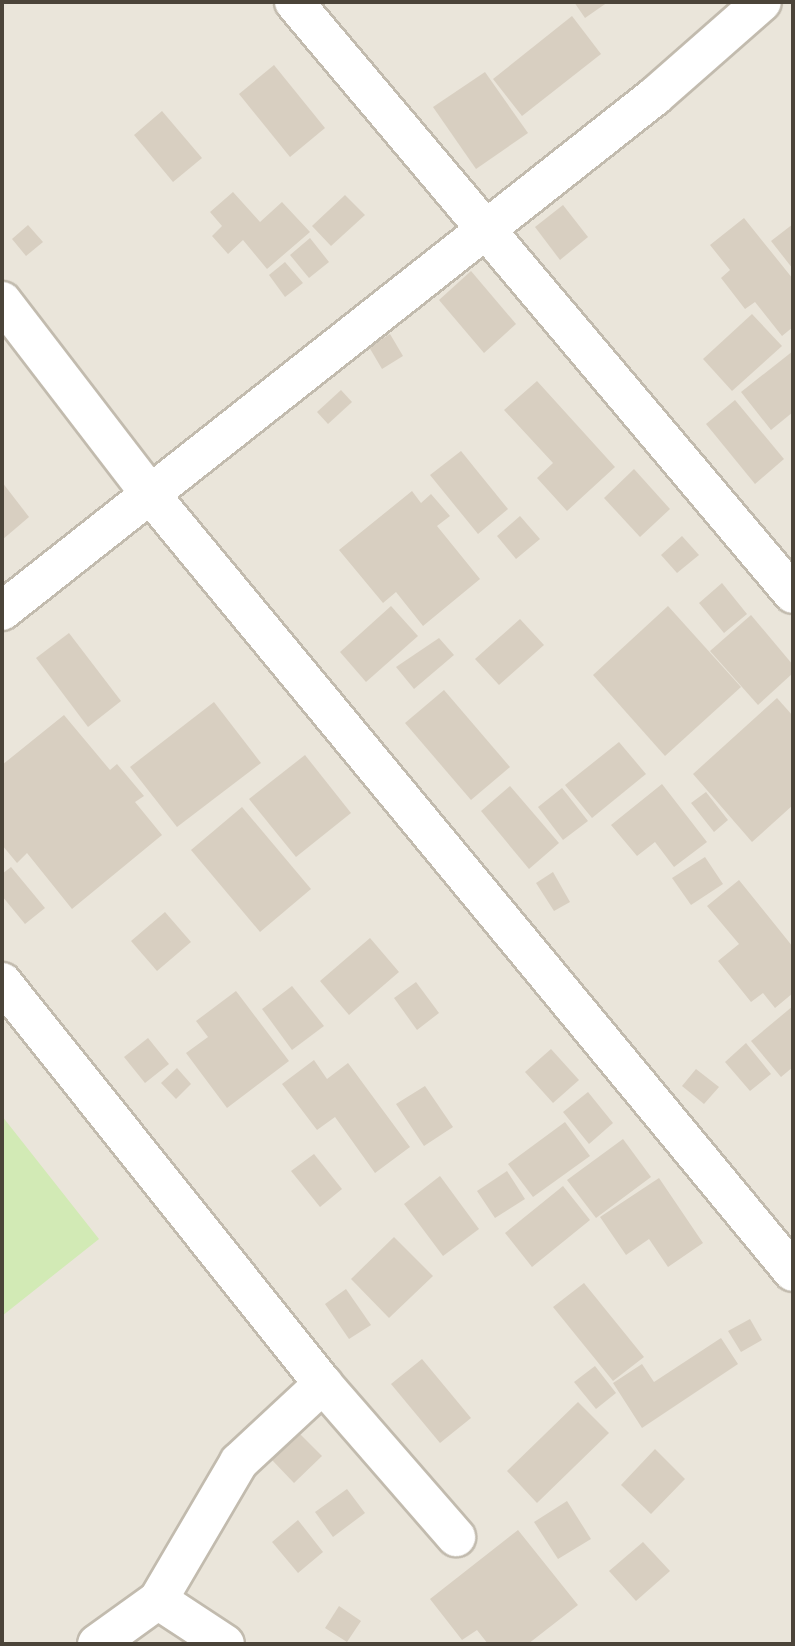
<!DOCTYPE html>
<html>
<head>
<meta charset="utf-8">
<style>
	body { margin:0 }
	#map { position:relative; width:795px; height:1646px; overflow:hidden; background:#f6f3ec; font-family:"DejaVu Sans",sans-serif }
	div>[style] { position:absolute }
	.residential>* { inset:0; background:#eae5da }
	.green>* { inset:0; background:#d2eab5 }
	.building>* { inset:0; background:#d8cfc1 }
	.roads { filter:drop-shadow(2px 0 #c2bbae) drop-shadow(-2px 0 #c2bbae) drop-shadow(0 2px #c2bbae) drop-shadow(0 -2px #c2bbae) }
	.minor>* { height:38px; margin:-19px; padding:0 19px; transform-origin:19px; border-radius:19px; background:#fff }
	span { translate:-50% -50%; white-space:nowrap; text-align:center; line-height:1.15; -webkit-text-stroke:5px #fff; paint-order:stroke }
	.frame { position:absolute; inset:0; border:4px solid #4b4439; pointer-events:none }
</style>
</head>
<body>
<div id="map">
	<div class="residential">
		<i style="clip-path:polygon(2px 2px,793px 2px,793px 1644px,2px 1644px)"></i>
	</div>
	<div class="green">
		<i style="clip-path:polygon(2px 1116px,99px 1239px,2px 1316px,2px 1115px)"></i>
	</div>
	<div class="building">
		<i style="clip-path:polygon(574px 2px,608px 2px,585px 18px)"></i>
		<i style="clip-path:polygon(572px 16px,601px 54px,522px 116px,493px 79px)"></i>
		<i style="clip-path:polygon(274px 65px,325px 128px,290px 157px,239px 94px)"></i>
		<i style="clip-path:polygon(485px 72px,528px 133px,476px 169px,433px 107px)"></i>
		<i style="clip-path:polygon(162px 111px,202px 158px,173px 182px,134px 135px)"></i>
		<i style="clip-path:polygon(233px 192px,260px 222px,282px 202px,310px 232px,267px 269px,243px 240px,228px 254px,212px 236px,222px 226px,210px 212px)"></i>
		<i style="clip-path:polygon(345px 195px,365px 215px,331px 246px,312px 226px)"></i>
		<i style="clip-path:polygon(563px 205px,588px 237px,560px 260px,535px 227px)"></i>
		<i style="clip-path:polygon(744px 218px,793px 279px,793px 327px,782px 336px,755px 302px,745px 309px,721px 278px,730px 270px,710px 245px)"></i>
		<i style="clip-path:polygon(793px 224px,793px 269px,771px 241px)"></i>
		<i style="clip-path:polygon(28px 225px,43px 242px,26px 256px,12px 239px)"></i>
		<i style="clip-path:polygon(310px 238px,329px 262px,309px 278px,290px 255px)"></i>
		<i style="clip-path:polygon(285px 262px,303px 283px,285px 297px,269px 275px)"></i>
		<i style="clip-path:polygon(471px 271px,516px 324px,484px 353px,439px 300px)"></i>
		<i style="clip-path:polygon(752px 314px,782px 346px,732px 391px,703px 359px)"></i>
		<i style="clip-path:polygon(390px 334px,403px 356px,382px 369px,369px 347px)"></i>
		<i style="clip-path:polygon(793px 351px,793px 412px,771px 430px,741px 392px)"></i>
		<i style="clip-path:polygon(537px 381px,615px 467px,567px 511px,537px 478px,553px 463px,504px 410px)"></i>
		<i style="clip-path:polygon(341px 390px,352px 402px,328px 424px,317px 412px)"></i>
		<i style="clip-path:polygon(735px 400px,784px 459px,755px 484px,706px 424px)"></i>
		<i style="clip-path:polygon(461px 451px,508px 509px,478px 534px,430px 475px)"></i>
		<i style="clip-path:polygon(634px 469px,670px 509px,640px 537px,604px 498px)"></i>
		<i style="clip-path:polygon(2px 482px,29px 517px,2px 540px)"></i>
		<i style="clip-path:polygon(412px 491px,421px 503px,431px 494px,450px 516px,437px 526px,480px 579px,423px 626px,396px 592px,383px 603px,339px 550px)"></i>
		<i style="clip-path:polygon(520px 516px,540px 539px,516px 559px,497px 536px)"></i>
		<i style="clip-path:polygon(682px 536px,699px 555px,677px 573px,661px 555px)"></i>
		<i style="clip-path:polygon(722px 583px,747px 614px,724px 633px,699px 603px)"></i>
		<i style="clip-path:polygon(391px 606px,418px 636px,366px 682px,340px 652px)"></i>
		<i style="clip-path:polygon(668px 606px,741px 687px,665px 756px,593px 675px)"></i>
		<i style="clip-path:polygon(751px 615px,793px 665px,793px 673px,758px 705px,710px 651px)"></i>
		<i style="clip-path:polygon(520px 619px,544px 645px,499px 685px,475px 659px)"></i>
		<i style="clip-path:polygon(69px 633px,121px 701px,88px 727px,36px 658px)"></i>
		<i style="clip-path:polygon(439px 638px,454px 655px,414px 689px,396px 667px)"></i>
		<i style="clip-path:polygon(444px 690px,510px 767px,471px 800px,405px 723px)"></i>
		<i style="clip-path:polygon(777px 698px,793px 716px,793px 805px,752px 842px,693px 774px)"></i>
		<i style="clip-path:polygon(214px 702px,261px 763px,177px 827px,130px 767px)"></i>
		<i style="clip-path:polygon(64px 715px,110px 770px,117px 764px,144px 796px,135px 802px,162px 835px,72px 909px,27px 853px,17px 863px,2px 845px,2px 765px)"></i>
		<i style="clip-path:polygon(619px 742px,646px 774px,592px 818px,565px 785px)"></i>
		<i style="clip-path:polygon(305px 755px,351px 813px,296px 857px,249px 799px)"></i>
		<i style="clip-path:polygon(662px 784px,707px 842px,674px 867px,655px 842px,637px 856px,611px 825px)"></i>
		<i style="clip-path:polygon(510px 786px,559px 843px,529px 869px,481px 811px)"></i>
		<i style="clip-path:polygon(562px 788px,588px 821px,563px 840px,538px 807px)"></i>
		<i style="clip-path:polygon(706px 792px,728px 820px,714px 832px,691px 803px)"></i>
		<i style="clip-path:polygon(242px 807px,311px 889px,260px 932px,191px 850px)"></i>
		<i style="clip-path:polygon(705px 857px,723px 884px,691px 905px,672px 878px)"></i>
		<i style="clip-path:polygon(11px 867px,45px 908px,25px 924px,2px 896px,2px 874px)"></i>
		<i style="clip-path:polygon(553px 872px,570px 902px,554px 911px,536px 883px)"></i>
		<i style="clip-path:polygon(739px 880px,793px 947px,793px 993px,775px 1008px,763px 993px,751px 1002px,718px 961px,739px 944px,707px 906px)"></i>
		<i style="clip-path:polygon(165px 912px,191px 942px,157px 971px,131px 941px)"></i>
		<i style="clip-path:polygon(370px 938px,399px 972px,349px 1015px,320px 981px)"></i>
		<i style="clip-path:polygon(416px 982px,439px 1013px,417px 1030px,394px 998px)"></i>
		<i style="clip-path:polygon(292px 986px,324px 1026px,292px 1050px,262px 1009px)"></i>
		<i style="clip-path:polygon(236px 991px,289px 1061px,227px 1108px,186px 1053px,208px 1037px,196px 1021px)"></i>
		<i style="clip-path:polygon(793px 1006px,793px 1067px,781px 1077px,751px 1041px)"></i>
		<i style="clip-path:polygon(148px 1038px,169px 1064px,145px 1083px,124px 1057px)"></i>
		<i style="clip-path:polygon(746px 1043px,771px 1074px,750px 1091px,725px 1062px)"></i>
		<i style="clip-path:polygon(551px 1049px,579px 1080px,553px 1103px,525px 1072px)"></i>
		<i style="clip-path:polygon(314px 1060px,327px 1079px,348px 1063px,410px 1147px,375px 1173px,335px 1117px,317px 1130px,282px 1084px)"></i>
		<i style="clip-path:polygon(177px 1068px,191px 1084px,176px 1099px,161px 1083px)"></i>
		<i style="clip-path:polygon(696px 1069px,719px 1087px,704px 1104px,682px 1086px)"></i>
		<i style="clip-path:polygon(425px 1086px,453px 1127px,424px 1146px,396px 1104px)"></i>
		<i style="clip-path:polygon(588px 1092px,613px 1123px,589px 1144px,563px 1112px)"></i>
		<i style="clip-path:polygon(565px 1122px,590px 1156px,533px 1197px,508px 1164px)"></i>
		<i style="clip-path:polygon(623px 1139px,651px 1177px,596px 1218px,567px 1180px)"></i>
		<i style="clip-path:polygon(314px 1154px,342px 1189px,320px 1207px,291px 1171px)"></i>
		<i style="clip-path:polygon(507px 1171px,525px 1199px,495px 1218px,477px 1191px)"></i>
		<i style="clip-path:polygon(440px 1176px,479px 1229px,443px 1256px,404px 1204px)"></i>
		<i style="clip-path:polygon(659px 1178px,703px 1243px,668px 1267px,649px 1239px,626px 1255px,600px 1217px)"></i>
		<i style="clip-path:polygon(563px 1186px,590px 1220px,532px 1267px,505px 1233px)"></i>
		<i style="clip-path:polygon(394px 1237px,433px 1276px,389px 1318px,351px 1279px)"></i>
		<i style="clip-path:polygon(584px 1283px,644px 1357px,613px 1381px,553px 1307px)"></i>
		<i style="clip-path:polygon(346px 1289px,371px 1325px,349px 1339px,325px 1304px)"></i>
		<i style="clip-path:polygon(750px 1319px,762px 1340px,741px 1352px,728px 1331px)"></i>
		<i style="clip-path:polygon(721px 1338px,738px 1364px,642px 1428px,613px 1383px,642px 1364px,654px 1382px)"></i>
		<i style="clip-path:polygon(422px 1359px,471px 1418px,440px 1443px,391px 1384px)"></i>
		<i style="clip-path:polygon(595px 1366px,616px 1393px,596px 1409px,574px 1382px)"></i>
		<i style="clip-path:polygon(578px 1402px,609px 1433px,537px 1503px,507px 1471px)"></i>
		<i style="clip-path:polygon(299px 1433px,322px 1456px,294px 1483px,272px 1460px)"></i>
		<i style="clip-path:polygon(655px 1449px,685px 1479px,651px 1514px,621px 1485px)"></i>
		<i style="clip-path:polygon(347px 1489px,365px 1513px,333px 1537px,315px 1512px)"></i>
		<i style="clip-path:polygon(567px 1501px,591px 1539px,558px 1559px,534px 1522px)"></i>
		<i style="clip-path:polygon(298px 1520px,323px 1552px,298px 1573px,272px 1542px)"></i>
		<i style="clip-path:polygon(518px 1530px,578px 1605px,528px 1644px,488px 1644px,477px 1630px,462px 1640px,430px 1599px)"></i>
		<i style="clip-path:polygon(643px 1542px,670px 1571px,636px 1601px,609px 1571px)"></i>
		<i style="clip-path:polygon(339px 1606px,361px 1621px,347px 1642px,325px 1628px)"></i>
	</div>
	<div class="roads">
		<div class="minor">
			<i style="left:294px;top:2px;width:774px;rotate:49.87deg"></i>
			<i style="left:2px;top:301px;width:243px;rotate:52.5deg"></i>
			<i style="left:150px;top:494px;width:1009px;rotate:50.43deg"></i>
			<i style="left:2px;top:611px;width:832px;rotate:-38.26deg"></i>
			<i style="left:655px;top:96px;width:142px;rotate:-41.3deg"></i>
			<i style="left:2px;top:982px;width:514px;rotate:51.39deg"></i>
			<i style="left:323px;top:1384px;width:203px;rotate:49deg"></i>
			<i style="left:158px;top:1600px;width:80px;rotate:33.3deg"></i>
			<i style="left:97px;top:1644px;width:75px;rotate:-35.8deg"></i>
			<i style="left:158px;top:1600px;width:160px;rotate:-59.6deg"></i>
			<i style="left:239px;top:1462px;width:115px;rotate:-42.9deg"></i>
		</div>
	</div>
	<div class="frame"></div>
</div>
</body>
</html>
